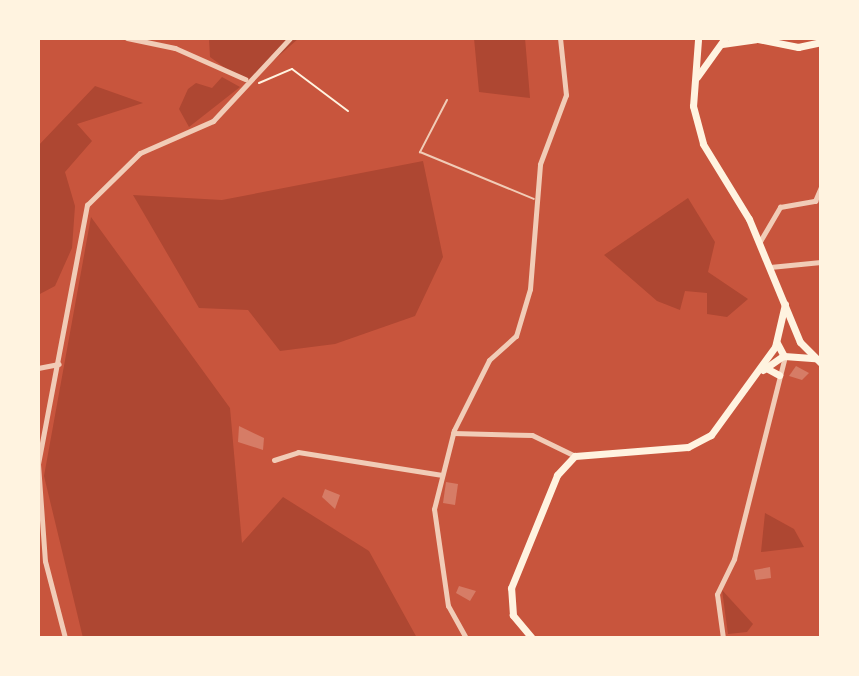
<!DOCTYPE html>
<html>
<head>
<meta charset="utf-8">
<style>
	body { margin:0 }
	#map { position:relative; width:859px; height:676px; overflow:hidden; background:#c8553d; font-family:"Playfair Display",serif }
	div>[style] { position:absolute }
	.green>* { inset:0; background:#ae4732 }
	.building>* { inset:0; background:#d67c66 }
	.path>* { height:2px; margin:-1px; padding:0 1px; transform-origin:1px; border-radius:1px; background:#fff3e0 }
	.service>* { height:2px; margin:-1px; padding:0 1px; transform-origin:1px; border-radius:1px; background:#f1ccb7 }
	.minor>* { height:5px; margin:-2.5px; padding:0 2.5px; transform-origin:2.5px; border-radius:2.5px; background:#f1ccb7 }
	.secondary>* { height:7px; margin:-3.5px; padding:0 3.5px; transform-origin:3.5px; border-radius:3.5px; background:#fff3e0 }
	span { translate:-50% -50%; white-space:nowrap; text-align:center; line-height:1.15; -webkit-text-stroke:7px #fff3e0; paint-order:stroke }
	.frame { position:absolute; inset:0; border:40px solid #fff3e0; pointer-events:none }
</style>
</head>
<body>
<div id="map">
	<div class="green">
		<i style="clip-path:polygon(209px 38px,299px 38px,247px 84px,210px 57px)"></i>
		<i style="clip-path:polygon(474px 38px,525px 38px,530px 98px,479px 92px)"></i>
		<i style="clip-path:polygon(222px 77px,240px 87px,189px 127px,179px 109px,188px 89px,196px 83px,212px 88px)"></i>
		<i style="clip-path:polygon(95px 86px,143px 103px,77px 124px,92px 141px,65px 172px,75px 206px,72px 248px,55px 286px,38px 295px,38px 146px)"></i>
		<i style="clip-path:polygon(423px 161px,443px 257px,415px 316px,335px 344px,280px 351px,248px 310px,199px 308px,133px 195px,222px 200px)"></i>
		<i style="clip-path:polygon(688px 198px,715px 242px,708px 272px,748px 299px,727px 317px,707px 314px,707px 293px,685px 291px,680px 310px,657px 301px,604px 255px)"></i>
		<i style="clip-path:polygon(91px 217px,230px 408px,242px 543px,283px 497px,369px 551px,417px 638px,83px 638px,44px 476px)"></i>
		<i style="clip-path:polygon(765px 513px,794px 529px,804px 547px,761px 552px)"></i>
		<i style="clip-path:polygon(722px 590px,753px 624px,747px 632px,728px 634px)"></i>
	</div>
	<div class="building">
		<i style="clip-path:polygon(796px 366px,809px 373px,802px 380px,789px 376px)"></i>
		<i style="clip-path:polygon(239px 426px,264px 438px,263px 450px,238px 442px)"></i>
		<i style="clip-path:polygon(446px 482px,458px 484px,455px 505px,443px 503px)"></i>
		<i style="clip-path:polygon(325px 489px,340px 495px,335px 509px,322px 497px)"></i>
		<i style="clip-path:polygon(770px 567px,771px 578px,756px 580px,754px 570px)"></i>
		<i style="clip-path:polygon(459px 586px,476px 591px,470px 601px,456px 593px)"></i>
	</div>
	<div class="path">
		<i style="left:259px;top:83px;width:36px;rotate:-23deg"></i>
		<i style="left:292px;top:69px;width:70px;rotate:36.9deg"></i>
	</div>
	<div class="service">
		<i style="left:447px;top:100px;width:59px;rotate:117.4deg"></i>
		<i style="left:420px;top:152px;width:123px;rotate:22.4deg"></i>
	</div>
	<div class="minor">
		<i style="left:127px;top:38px;width:49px;rotate:11.8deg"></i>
		<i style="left:175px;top:48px;width:77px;rotate:23.9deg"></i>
		<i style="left:759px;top:243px;width:42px;rotate:-59.7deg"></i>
		<i style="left:780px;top:207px;width:36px;rotate:-10deg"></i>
		<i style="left:815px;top:201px;width:15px;rotate:-67deg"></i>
		<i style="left:770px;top:267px;width:51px;rotate:-5.6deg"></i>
		<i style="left:38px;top:368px;width:21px;rotate:-11deg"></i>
		<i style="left:453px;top:433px;width:79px;rotate:1.5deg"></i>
		<i style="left:532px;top:435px;width:48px;rotate:26deg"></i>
		<i style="left:274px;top:460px;width:25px;rotate:-18deg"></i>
		<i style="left:298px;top:452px;width:146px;rotate:9.1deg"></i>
		<i style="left:38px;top:464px;width:264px;rotate:-79.3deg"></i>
		<i style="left:87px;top:205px;width:74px;rotate:-44.5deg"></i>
		<i style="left:140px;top:153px;width:80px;rotate:-23.7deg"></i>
		<i style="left:213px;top:121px;width:113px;rotate:-47.1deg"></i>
		<i style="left:38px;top:464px;width:97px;rotate:85.9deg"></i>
		<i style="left:45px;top:561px;width:80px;rotate:75.4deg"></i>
		<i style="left:466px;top:638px;width:37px;rotate:-119deg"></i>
		<i style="left:448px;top:606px;width:98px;rotate:-98.2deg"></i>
		<i style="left:434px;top:509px;width:81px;rotate:-75.8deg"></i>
		<i style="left:454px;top:430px;width:78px;rotate:-63.4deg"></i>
		<i style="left:489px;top:360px;width:36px;rotate:-42deg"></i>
		<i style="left:516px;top:336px;width:49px;rotate:-73.4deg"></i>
		<i style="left:530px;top:289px;width:125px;rotate:-85.4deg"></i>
		<i style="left:540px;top:164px;width:74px;rotate:-69.4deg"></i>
		<i style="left:566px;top:95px;width:57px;rotate:-96deg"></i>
		<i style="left:723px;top:638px;width:44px;rotate:-97.8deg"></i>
		<i style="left:717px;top:594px;width:39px;rotate:-64deg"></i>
		<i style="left:734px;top:559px;width:209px;rotate:-75.9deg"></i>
	</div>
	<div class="secondary">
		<i style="left:753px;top:38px;width:46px;rotate:11.3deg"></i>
		<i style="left:798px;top:47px;width:24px;rotate:-12deg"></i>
		<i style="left:698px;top:40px;width:66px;rotate:94.3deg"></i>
		<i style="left:693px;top:106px;width:39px;rotate:75deg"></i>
		<i style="left:703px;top:144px;width:88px;rotate:58.5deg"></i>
		<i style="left:749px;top:219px;width:133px;rotate:67.5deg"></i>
		<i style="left:800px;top:342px;width:30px;rotate:45deg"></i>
		<i style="left:722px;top:44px;width:34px;rotate:-8deg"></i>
		<i style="left:697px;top:77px;width:48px;rotate:-54.3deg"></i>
		<i style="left:777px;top:343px;width:15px;rotate:62deg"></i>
		<i style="left:784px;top:356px;width:31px;rotate:4deg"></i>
		<i style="left:766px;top:368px;width:15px;rotate:28deg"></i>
		<i style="left:763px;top:370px;width:24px;rotate:-35deg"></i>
		<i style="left:532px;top:638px;width:30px;rotate:-130deg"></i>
		<i style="left:513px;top:615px;width:27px;rotate:-94deg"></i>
		<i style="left:511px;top:588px;width:122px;rotate:-67.8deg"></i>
		<i style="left:557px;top:475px;width:26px;rotate:-47deg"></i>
		<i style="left:575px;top:456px;width:113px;rotate:-4.6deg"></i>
		<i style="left:688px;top:447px;width:26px;rotate:-28deg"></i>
		<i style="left:711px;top:435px;width:109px;rotate:-54deg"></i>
		<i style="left:775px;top:347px;width:44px;rotate:-76.9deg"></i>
	</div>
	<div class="frame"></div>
</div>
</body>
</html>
